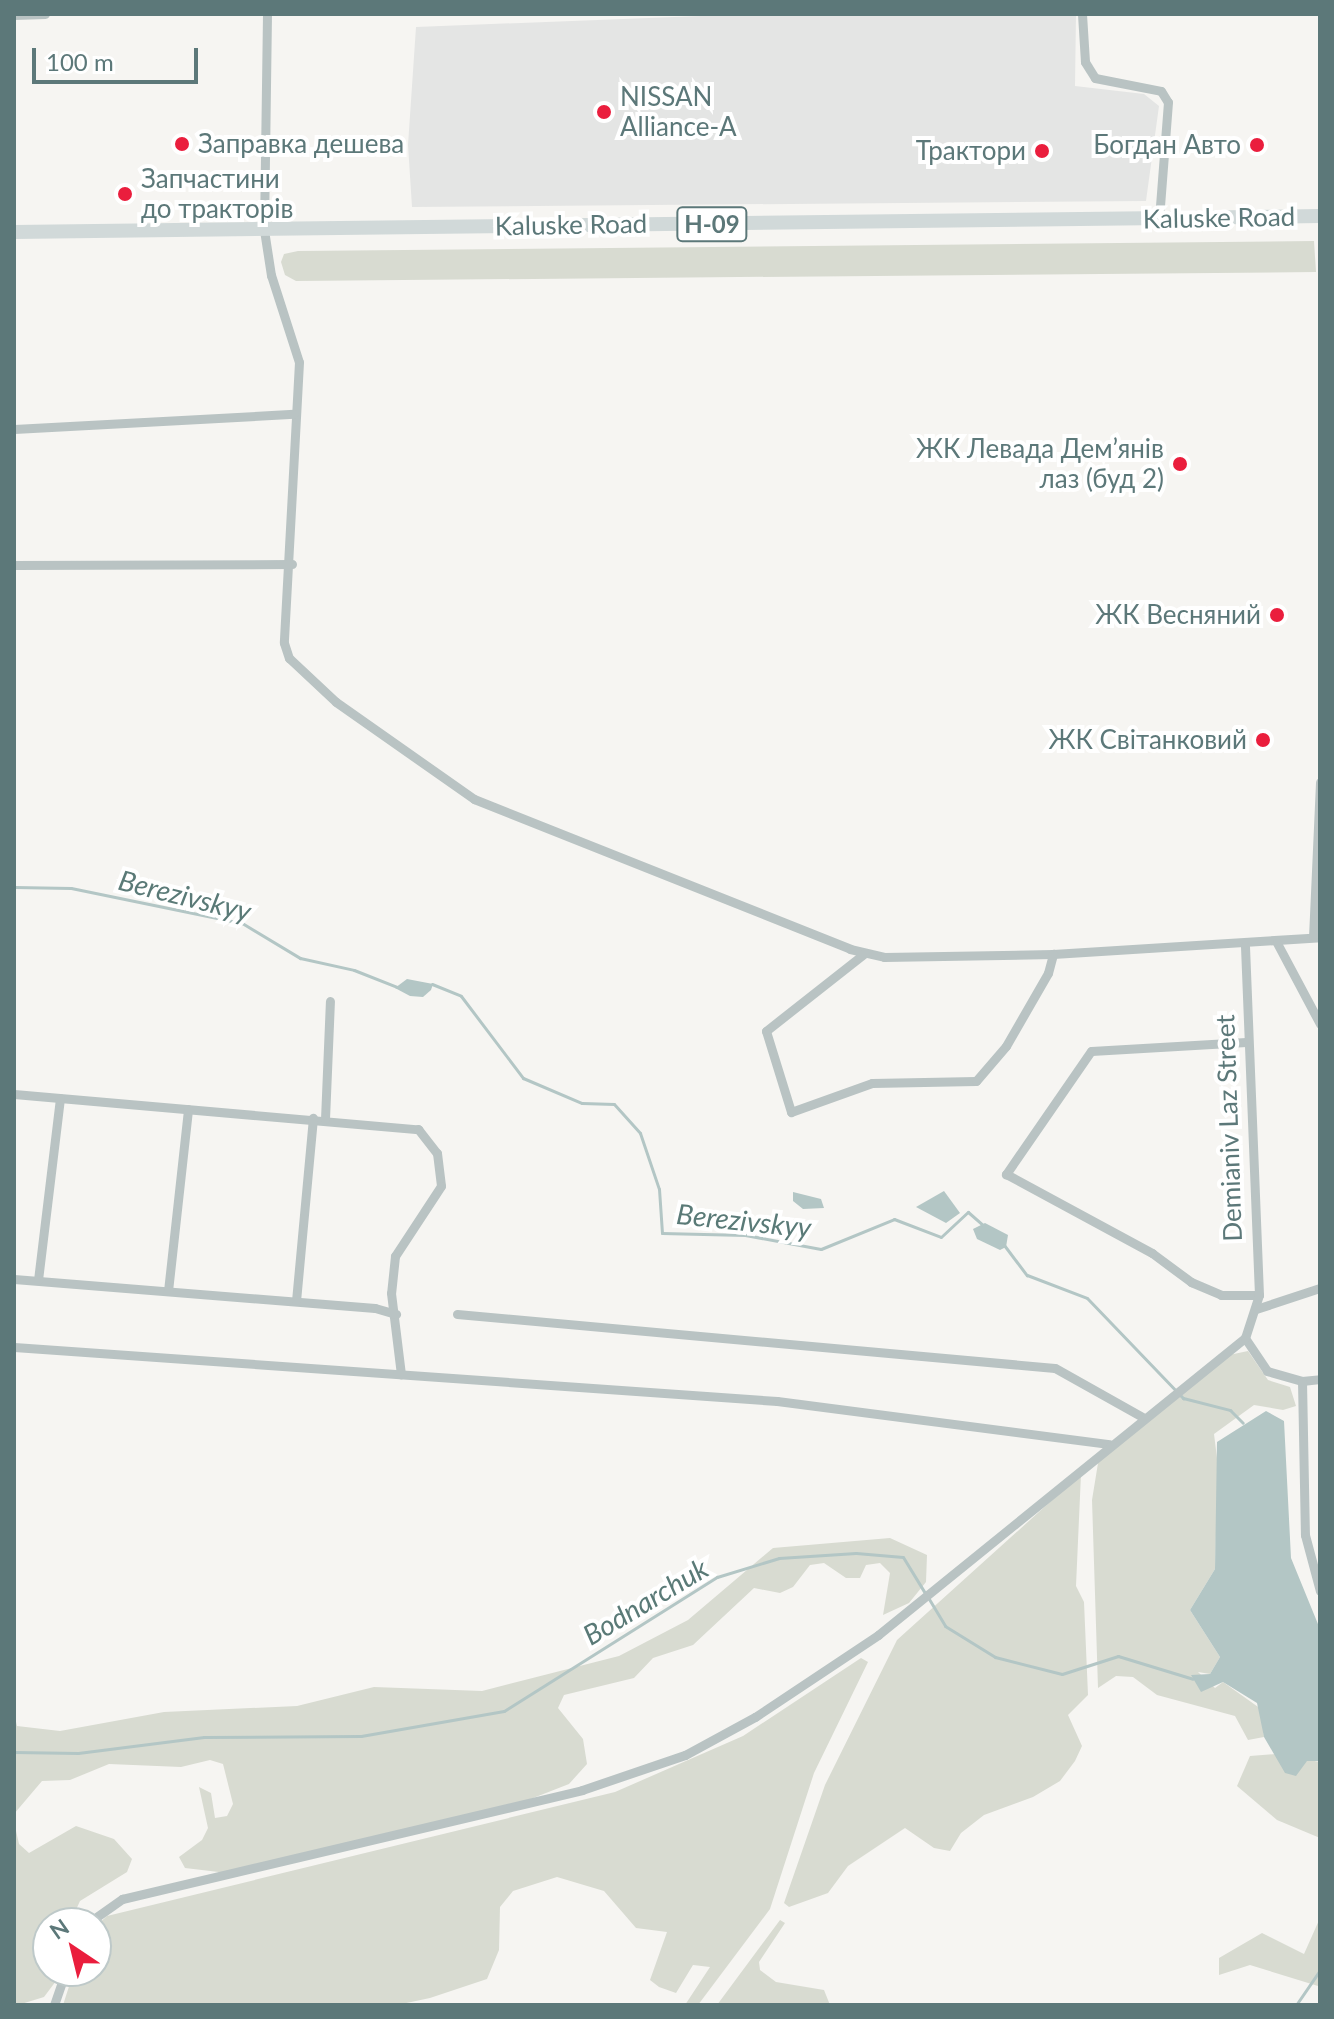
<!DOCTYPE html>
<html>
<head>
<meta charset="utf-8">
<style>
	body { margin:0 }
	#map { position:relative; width:1334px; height:2019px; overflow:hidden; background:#f6f5f2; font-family:Lato,sans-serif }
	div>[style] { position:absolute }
	.built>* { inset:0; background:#e4e5e4 }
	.green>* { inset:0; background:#d8dbd1 }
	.water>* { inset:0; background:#b3c6c5 }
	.stream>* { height:3px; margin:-1.5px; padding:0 1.5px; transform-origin:1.5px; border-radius:1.5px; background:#b3c6c5 }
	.minor>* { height:9px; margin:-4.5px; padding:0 4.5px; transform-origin:4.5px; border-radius:4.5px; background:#b9c3c3 }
	.primary>* { height:14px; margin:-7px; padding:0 7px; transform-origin:7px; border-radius:7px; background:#d1d9d9 }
	.dots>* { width:22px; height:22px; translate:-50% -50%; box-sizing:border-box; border:4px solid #fff; border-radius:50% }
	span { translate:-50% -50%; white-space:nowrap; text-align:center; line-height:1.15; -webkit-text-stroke:8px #fff; paint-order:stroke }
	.shield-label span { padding:2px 6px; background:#fff; border:2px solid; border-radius:6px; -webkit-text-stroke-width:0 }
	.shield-label { font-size:24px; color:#5c7879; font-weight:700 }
	.poi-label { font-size:26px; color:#5c7879 }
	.left { translate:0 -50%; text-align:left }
	.right { translate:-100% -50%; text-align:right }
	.street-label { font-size:26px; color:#5c7879 }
	.water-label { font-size:28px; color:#5a7a77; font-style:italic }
	.frame { position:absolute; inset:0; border:16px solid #5c7879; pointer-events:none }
	.north { position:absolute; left:32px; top:1907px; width:80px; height:80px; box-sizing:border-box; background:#fff; border:2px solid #bec9c9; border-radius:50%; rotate:325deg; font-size:22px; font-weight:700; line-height:32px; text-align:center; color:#5c7879 }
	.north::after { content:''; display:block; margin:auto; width:28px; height:36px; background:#ea1e3d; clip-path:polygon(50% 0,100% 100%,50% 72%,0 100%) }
	.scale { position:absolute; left:32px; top:48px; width:166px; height:36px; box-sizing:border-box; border:4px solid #5c7879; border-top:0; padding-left:10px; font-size:24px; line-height:28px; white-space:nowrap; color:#5c7879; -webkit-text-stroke:6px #fff; paint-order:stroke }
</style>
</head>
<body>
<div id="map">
	<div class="built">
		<i style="clip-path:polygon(751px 14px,1076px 14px,1075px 86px,1144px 94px,1159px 106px,1146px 201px,412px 207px,408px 145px,416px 27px)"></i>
	</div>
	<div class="green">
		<i style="clip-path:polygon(1314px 241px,1316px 272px,296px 281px,285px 275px,281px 262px,284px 254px,298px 251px)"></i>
		<i style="clip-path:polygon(1248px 1351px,1268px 1380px,1290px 1387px,1296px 1406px,1283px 1410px,1254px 1405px,1214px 1434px,1218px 1466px,1215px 1569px,1190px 1610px,1220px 1657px,1210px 1674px,1198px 1672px,1215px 1688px,1223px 1682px,1261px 1709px,1264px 1737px,1248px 1740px,1235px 1716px,1157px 1695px,1133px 1677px,1116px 1676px,1098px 1688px,1092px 1500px,1099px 1457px,1229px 1355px)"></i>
		<i style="clip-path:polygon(1081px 1474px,1076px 1586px,1084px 1602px,1088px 1695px,1068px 1715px,1082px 1746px,1075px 1761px,1060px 1781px,1033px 1797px,984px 1815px,961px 1833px,950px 1851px,934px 1848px,905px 1828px,848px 1866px,828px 1893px,789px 1907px,784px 1903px,825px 1785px,897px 1640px)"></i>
		<i style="clip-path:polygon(890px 1538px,927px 1555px,926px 1582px,909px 1603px,883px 1615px,890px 1573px,880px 1563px,866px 1565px,860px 1578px,846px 1578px,824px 1563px,810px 1565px,793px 1587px,780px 1593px,754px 1588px,693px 1645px,653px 1658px,634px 1678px,564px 1695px,558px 1708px,583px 1739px,587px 1764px,569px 1784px,528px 1800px,227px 1873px,185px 1868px,179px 1857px,202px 1840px,208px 1828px,199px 1787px,211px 1793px,215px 1818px,227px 1816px,233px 1804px,223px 1764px,210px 1760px,181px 1767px,109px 1764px,70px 1780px,42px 1781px,14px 1814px,14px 1713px,17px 1726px,60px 1731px,164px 1712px,297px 1706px,374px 1687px,482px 1691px,619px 1656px,688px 1620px,773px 1548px)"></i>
		<i style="clip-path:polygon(861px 1658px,868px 1662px,814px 1773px,770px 1909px,698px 2005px,685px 2005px,710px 1967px,693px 1965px,676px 1993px,659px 1987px,650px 1980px,667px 1932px,636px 1928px,604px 1891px,557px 1877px,513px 1891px,500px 1907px,499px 1950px,487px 1979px,430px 1998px,397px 2005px,63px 2005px,74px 1971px,96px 1971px,96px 1926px,107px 1916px,615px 1792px,743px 1736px)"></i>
		<i style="clip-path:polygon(1276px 1754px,1320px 1762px,1320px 1838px,1277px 1820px,1237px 1786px,1250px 1756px)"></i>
		<i style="clip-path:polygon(14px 1822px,19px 1844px,29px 1853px,76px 1826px,114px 1839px,132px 1859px,127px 1872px,80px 1901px,70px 1923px,48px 1923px,48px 1971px,61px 1971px,59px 1977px,44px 1997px,18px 2005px,14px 2005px)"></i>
		<i style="clip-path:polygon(1320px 1918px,1318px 1986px,1250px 1965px,1219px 1975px,1219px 1958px,1262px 1933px,1304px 1954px)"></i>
		<i style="clip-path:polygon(780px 1920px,785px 1923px,759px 1962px,760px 1970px,776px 1982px,824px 1990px,830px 2005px,717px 2005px)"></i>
	</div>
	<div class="water">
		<i style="clip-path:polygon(407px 979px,433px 984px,431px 990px,423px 997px,410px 996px,395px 988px)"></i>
		<i style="clip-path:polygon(944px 1191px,960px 1213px,946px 1223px,916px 1207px)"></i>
		<i style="clip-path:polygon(793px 1192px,821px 1199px,824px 1208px,803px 1209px,793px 1201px)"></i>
		<i style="clip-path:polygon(985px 1223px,1008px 1235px,1006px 1247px,1000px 1250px,977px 1239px,973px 1229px)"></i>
		<i style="clip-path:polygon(1266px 1411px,1284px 1421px,1291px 1558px,1320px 1629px,1320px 1761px,1307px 1761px,1296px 1776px,1285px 1773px,1264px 1737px,1257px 1703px,1223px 1682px,1201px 1692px,1191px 1675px,1210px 1674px,1220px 1657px,1190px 1610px,1215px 1569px,1217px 1442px)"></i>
	</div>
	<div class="stream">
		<i style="left:14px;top:887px;width:57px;rotate:1deg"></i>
		<i style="left:71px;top:888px;width:175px;rotate:11.6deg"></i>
		<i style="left:242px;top:923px;width:68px;rotate:31.1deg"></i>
		<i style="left:300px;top:958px;width:55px;rotate:12.5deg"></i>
		<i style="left:354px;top:970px;width:46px;rotate:21.6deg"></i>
		<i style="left:432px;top:984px;width:31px;rotate:22deg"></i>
		<i style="left:461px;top:996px;width:103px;rotate:52.9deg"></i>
		<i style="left:523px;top:1078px;width:64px;rotate:23deg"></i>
		<i style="left:582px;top:1103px;width:32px;rotate:2deg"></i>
		<i style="left:614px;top:1104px;width:39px;rotate:48deg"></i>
		<i style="left:640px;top:1133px;width:59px;rotate:71.3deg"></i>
		<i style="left:659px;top:1189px;width:44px;rotate:86.1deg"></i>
		<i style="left:662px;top:1233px;width:83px;rotate:1.4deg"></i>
		<i style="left:745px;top:1235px;width:77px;rotate:10.4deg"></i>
		<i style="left:821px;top:1249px;width:79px;rotate:-22.3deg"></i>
		<i style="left:894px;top:1219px;width:50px;rotate:21deg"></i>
		<i style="left:941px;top:1237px;width:37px;rotate:-43deg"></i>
		<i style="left:968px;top:1212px;width:21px;rotate:41deg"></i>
		<i style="left:1004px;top:1245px;width:38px;rotate:53deg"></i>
		<i style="left:1027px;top:1275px;width:64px;rotate:21deg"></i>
		<i style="left:1087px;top:1298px;width:139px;rotate:46.2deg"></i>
		<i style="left:1183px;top:1398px;width:49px;rotate:14.3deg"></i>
		<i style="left:1230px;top:1410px;width:18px;rotate:45deg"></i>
		<i style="left:929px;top:1599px;width:31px;rotate:59deg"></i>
		<i style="left:945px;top:1626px;width:59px;rotate:31.8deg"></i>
		<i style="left:995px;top:1657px;width:69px;rotate:14.2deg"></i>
		<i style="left:1062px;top:1674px;width:59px;rotate:-17.8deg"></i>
		<i style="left:1118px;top:1656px;width:78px;rotate:17deg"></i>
		<i style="left:14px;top:1752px;width:64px;rotate:0.9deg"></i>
		<i style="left:78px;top:1753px;width:127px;rotate:-7.2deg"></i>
		<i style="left:204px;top:1737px;width:157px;rotate:-0.4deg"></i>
		<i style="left:361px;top:1736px;width:145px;rotate:-9.9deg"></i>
		<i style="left:504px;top:1711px;width:252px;rotate:-32.2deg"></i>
		<i style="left:717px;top:1577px;width:65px;rotate:-17deg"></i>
		<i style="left:779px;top:1558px;width:77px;rotate:-3.7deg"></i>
		<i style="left:856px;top:1553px;width:47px;rotate:4.9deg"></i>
		<i style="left:903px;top:1557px;width:42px;rotate:58.6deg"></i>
		<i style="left:1296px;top:2005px;width:42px;rotate:-55.6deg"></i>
	</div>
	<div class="minor">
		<i style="left:267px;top:14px;width:216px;rotate:90.8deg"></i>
		<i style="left:264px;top:230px;width:46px;rotate:81.2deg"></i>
		<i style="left:271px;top:275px;width:91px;rotate:72.2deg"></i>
		<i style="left:299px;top:362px;width:281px;rotate:93.1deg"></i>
		<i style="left:284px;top:643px;width:16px;rotate:72deg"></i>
		<i style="left:289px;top:658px;width:64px;rotate:43.1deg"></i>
		<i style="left:336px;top:702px;width:169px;rotate:35.1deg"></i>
		<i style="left:474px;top:799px;width:405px;rotate:21.7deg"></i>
		<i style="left:850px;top:949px;width:35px;rotate:13deg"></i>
		<i style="left:884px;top:957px;width:169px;rotate:-1deg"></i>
		<i style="left:1053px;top:954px;width:268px;rotate:-3.6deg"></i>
		<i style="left:1082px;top:14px;width:48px;rotate:86.4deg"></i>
		<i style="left:1085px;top:62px;width:19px;rotate:58deg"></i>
		<i style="left:1095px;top:78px;width:67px;rotate:11.1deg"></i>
		<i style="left:1161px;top:91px;width:13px;rotate:58deg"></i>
		<i style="left:1168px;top:102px;width:118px;rotate:94.4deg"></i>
		<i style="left:14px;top:15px;width:31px;rotate:-2deg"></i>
		<i style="left:14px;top:429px;width:280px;rotate:-3.1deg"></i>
		<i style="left:14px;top:565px;width:278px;rotate:-0.2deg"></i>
		<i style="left:1313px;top:937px;width:155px;rotate:-87.4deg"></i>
		<i style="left:1277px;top:943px;width:92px;rotate:62deg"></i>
		<i style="left:865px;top:953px;width:126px;rotate:141.8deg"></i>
		<i style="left:766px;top:1031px;width:85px;rotate:72.8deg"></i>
		<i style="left:791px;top:1112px;width:86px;rotate:-19.7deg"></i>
		<i style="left:872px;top:1083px;width:104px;rotate:-1.1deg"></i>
		<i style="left:976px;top:1081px;width:46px;rotate:-49.4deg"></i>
		<i style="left:1006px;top:1046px;width:84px;rotate:-60.1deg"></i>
		<i style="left:1048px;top:973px;width:20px;rotate:-75deg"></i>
		<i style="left:1246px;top:1042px;width:155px;rotate:176.7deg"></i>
		<i style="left:1091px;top:1051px;width:150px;rotate:124.6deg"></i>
		<i style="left:1006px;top:1174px;width:166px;rotate:28.4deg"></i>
		<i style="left:1152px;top:1253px;width:49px;rotate:36.6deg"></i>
		<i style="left:1191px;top:1282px;width:33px;rotate:23deg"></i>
		<i style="left:1221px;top:1295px;width:38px"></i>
		<i style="left:14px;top:1094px;width:406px;rotate:5deg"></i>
		<i style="left:418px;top:1129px;width:31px;rotate:52deg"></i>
		<i style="left:437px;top:1153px;width:33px;rotate:83deg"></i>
		<i style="left:441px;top:1186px;width:84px;rotate:123.3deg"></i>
		<i style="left:395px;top:1256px;width:37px;rotate:96deg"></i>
		<i style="left:391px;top:1293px;width:82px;rotate:83deg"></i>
		<i style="left:325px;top:1119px;width:118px;rotate:-87.6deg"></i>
		<i style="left:14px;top:1279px;width:362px;rotate:4.6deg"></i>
		<i style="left:375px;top:1308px;width:22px;rotate:16deg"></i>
		<i style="left:38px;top:1280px;width:183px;rotate:-83.1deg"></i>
		<i style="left:168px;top:1291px;width:183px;rotate:-83.7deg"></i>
		<i style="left:296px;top:1301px;width:184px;rotate:-84.7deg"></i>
		<i style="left:1256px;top:1309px;width:67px;rotate:-18.2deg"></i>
		<i style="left:457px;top:1314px;width:600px;rotate:5.16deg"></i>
		<i style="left:1055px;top:1368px;width:102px;rotate:29.3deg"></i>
		<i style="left:1245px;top:1338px;width:40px;rotate:56deg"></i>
		<i style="left:1267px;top:1371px;width:36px;rotate:16deg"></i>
		<i style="left:1302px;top:1381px;width:18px;rotate:-6deg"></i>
		<i style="left:14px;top:1347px;width:765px;rotate:4.05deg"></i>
		<i style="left:777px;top:1401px;width:335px;rotate:7.4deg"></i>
		<i style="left:1302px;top:1381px;width:154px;rotate:88.9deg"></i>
		<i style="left:1305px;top:1535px;width:58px;rotate:75deg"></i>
		<i style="left:88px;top:1923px;width:42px;rotate:-35.2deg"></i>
		<i style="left:122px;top:1899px;width:473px;rotate:-13.3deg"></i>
		<i style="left:582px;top:1790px;width:109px;rotate:-18.8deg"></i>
		<i style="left:685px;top:1755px;width:80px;rotate:-28.5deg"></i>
		<i style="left:755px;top:1717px;width:148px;rotate:-33.7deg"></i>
		<i style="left:878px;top:1635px;width:472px;rotate:-39deg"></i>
		<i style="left:1245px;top:1338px;width:45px;rotate:-72deg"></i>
		<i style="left:1259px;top:1295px;width:349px;rotate:-92.3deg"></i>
		<i style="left:54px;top:2005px;width:36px;rotate:-71deg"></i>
	</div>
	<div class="primary">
		<i style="left:14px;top:232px;width:1306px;rotate:-0.7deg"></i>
	</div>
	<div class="dots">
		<i style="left:604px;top:112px;background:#ea1e3d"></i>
		<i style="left:182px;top:144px;background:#ea1e3d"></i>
		<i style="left:1257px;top:145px;background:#ea1e3d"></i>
		<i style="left:1042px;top:151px;background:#ea1e3d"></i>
		<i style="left:125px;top:194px;background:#ea1e3d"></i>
		<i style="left:1180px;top:464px;background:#ea1e3d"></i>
		<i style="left:1277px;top:615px;background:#ea1e3d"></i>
		<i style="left:1263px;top:740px;background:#ea1e3d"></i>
	</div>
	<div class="shield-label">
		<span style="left:712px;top:224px">Н-09</span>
	</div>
	<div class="poi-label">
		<span class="left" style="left:620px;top:112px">NISSAN<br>Alliance-A</span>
		<span class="left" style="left:198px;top:144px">Заправка дешева</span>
		<span class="right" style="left:1241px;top:145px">Богдан Авто</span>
		<span class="right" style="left:1026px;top:151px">Трактори</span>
		<span class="left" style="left:141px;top:194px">Запчастини<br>до тракторів</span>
		<span class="right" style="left:1164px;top:464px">ЖК Левада Дем’янів<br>лаз (буд 2)</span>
		<span class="right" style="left:1261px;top:615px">ЖК Весняний</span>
		<span class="right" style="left:1247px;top:740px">ЖК Світанковий</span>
	</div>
	<div class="street-label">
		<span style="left:1219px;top:218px;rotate:-1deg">Kaluske Road</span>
		<span style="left:571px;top:225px;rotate:-1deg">Kaluske Road</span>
		<span style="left:1229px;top:1128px;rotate:-92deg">Demianiv Laz Street</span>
	</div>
	<div class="water-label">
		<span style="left:185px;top:895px;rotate:14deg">Berezivskyy</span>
		<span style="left:744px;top:1220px;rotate:6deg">Berezivskyy</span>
		<span style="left:645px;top:1601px;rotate:-31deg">Bodnarchuk</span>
	</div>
	<div class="frame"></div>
	<div class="north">N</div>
	<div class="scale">100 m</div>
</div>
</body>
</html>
